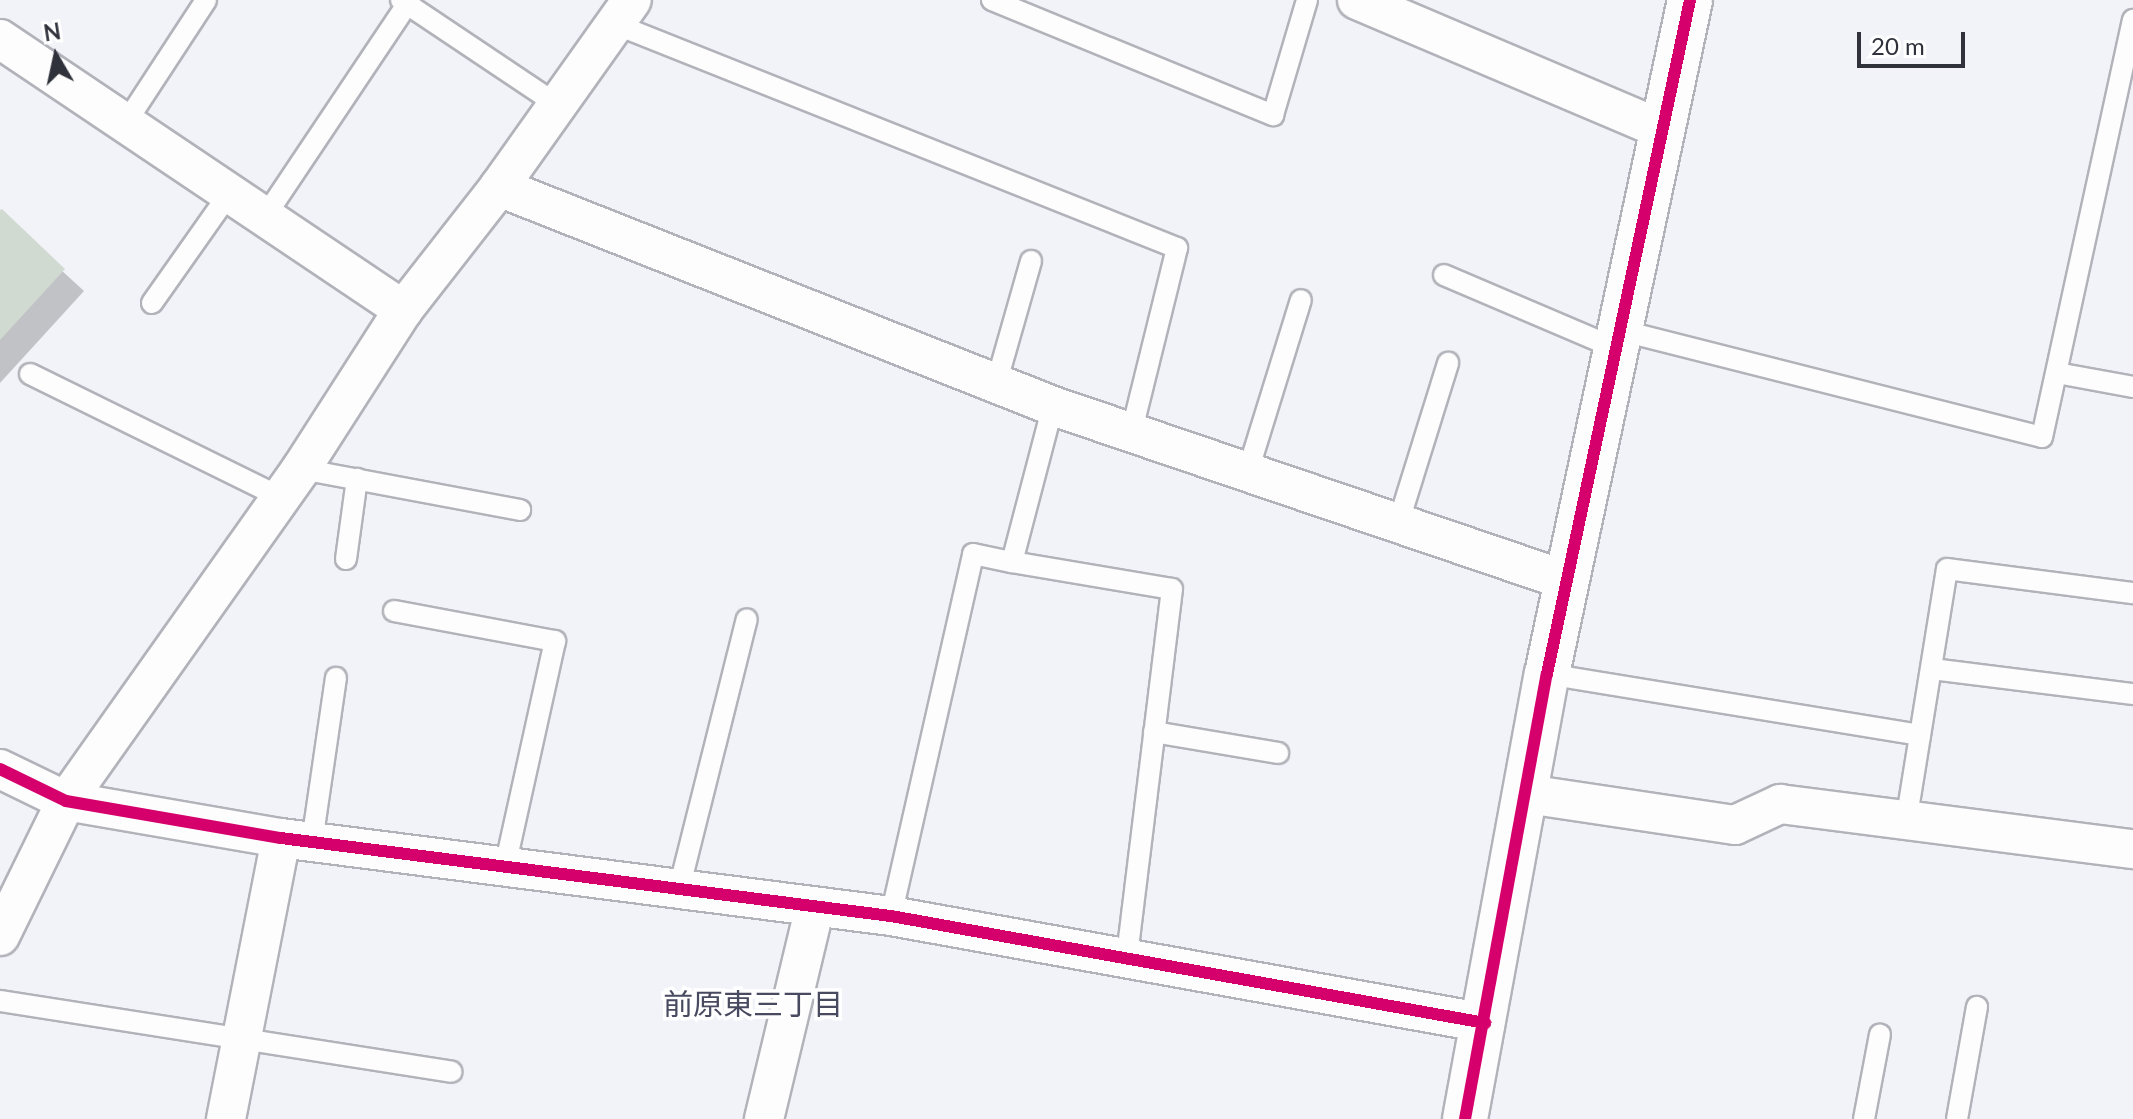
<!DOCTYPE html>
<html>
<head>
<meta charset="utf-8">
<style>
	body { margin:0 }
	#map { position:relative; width:2133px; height:1119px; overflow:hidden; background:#f2f3f8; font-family:Lato,"Noto Sans JP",sans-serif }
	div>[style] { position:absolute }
	.shadow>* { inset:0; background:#0003 }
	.building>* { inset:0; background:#d1dad0 }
	.roads { filter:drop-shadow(2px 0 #b2b3ba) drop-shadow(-2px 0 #b2b3ba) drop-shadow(0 2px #b2b3ba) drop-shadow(0 -2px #b2b3ba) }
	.service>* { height:20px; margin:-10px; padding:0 10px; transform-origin:10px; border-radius:10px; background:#fdfdfe }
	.minor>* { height:38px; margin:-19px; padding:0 19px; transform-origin:19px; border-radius:19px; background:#fdfdfe }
	.tertiary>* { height:44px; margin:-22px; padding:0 22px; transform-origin:22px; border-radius:22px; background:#fdfdfe }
	.cycleway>* { height:12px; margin:-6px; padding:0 6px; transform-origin:6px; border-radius:6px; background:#d6006c }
	span { translate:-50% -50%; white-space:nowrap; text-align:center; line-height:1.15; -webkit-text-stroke:7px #fff; paint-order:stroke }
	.neighbourhood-label { font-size:30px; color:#484a60 }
	.north { position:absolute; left:16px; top:16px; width:80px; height:80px; -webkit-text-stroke:6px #fff; paint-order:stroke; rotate:351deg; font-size:22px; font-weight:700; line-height:32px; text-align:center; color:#2f313b }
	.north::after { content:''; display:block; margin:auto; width:28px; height:36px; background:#2f313b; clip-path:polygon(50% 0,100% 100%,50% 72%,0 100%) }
	.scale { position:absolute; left:1857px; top:32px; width:108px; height:36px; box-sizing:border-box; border:4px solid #2f313b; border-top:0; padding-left:10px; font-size:24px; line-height:28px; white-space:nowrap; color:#2f313b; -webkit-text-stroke:6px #fff; paint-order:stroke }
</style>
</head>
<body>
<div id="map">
	<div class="shadow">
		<i style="clip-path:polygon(0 214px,84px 291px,0 383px)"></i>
	</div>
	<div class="building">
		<i style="clip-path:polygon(2px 209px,65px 269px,0 340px,0 210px)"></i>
	</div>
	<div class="roads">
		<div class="service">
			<i style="left:401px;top:0;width:189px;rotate:33.8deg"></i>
			<i style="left:992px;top:0;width:304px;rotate:22.3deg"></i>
			<i style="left:1273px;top:115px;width:120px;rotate:-73.5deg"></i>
			<i style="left:615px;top:24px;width:605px;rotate:21.73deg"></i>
			<i style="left:1177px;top:248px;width:192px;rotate:103.9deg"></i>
			<i style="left:125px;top:124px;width:148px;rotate:-56.8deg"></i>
			<i style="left:264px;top:218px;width:262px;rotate:-56.2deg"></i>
			<i style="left:1444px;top:275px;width:186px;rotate:23.1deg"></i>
			<i style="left:152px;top:303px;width:133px;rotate:-54.8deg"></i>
			<i style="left:1619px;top:330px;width:436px;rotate:14.2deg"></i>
			<i style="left:2042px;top:437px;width:427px;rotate:-77.7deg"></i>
			<i style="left:2057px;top:373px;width:77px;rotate:10.4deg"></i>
			<i style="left:30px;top:374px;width:276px;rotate:26.2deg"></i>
			<i style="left:996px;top:384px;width:128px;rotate:-74.1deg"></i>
			<i style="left:301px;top:469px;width:223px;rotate:10.6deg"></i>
			<i style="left:1247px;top:474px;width:182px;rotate:-72.8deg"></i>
			<i style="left:1398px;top:524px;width:169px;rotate:-72.7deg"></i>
			<i style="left:346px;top:559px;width:81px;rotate:-82.2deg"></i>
			<i style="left:1012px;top:562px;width:162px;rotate:9.6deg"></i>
			<i style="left:1172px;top:589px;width:370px;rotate:97deg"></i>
			<i style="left:394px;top:611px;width:164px;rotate:10.6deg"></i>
			<i style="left:555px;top:641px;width:230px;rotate:102.5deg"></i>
			<i style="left:1932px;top:669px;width:203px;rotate:7.1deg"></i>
			<i style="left:1547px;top:674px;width:378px;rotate:9.3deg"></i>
			<i style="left:1154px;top:732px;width:126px;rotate:9.6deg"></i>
			<i style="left:1906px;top:822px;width:256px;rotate:-80.8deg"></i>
			<i style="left:1947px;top:569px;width:188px;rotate:7.4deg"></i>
			<i style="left:312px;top:842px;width:166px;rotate:-81.7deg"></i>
			<i style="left:679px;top:889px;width:278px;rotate:-75.9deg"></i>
			<i style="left:891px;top:916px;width:371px;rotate:-77.2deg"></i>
			<i style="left:973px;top:554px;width:40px;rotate:12deg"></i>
			<i style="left:1012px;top:562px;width:161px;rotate:-75.3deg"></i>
			<i style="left:0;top:1001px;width:457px;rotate:8.9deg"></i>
			<i style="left:1864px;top:1119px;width:86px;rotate:-79.3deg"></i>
			<i style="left:1957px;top:1119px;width:114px;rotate:-79.9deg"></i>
		</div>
		<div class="minor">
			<i style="left:1357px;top:0;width:330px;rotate:23deg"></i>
			<i style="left:0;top:39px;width:486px;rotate:33.9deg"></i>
			<i style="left:499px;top:187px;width:596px;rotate:21.57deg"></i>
			<i style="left:1053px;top:406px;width:544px;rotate:18.77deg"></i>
			<i style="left:0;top:769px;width:73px;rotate:25.9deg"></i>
			<i style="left:66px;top:801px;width:218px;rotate:9.8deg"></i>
			<i style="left:281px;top:838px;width:615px;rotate:7.29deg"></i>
			<i style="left:891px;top:916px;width:604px;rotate:10.21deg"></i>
			<i style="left:1527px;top:794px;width:210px;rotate:8.5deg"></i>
			<i style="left:1735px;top:825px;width:50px;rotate:-25deg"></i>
			<i style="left:1780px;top:804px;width:356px;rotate:7.3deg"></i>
			<i style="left:0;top:936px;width:150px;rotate:-63.9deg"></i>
			<i style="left:66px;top:801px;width:407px;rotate:-54.7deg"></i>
			<i style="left:301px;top:469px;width:189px;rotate:-57.3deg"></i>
			<i style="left:403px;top:310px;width:156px;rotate:-52deg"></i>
			<i style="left:499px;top:187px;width:229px;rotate:-54.6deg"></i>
			<i style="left:226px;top:1119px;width:286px;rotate:-78.9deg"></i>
			<i style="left:764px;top:1119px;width:218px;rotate:-76.5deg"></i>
		</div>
		<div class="tertiary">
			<i style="left:1465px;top:1119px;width:452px;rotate:-79.6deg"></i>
			<i style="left:1547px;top:674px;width:689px;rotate:-78.02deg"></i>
		</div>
	</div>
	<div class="cycleway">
		<i style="left:0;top:769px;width:73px;rotate:25.9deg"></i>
		<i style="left:66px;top:801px;width:218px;rotate:9.8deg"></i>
		<i style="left:281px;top:838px;width:615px;rotate:7.29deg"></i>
		<i style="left:891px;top:916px;width:604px;rotate:10.21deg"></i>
		<i style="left:1465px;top:1119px;width:452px;rotate:-79.6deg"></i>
		<i style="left:1547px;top:674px;width:689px;rotate:-78.02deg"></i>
	</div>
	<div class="neighbourhood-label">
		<span style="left:753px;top:1003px">前原東三丁目</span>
	</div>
	<div class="north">N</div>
	<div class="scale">20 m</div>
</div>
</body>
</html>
